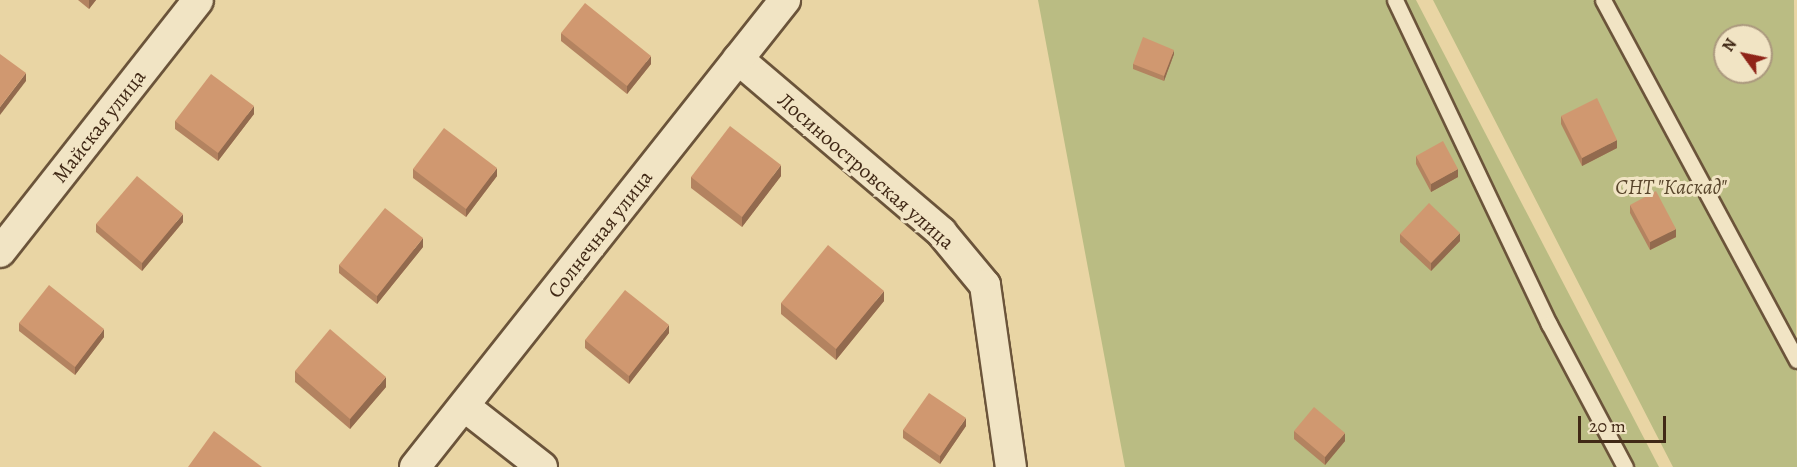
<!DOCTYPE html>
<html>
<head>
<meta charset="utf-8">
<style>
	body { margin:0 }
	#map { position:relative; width:1797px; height:467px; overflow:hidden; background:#e9d5a4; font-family:Alegreya,serif }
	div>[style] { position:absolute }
	.green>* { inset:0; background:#babc83 }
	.roads { filter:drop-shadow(2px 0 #6b543a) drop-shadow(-2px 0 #6b543a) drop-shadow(0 2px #6b543a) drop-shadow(0 -2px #6b543a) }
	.lane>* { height:15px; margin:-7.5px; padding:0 7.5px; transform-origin:7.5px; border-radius:7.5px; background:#f1e4c4 }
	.street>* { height:30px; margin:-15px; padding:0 15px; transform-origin:15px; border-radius:15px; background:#f1e4c4 }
	.wall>* { inset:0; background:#b38360 }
	.shaded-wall>* { inset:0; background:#926a4e }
	.building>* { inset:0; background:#d09870 }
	span { translate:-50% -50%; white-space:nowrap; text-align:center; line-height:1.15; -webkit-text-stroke:6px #f1e4c4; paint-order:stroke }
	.street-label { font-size:21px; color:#412916 }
	.park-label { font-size:21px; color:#59462c; font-style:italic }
	.north { position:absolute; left:1713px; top:24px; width:60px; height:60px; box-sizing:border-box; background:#f1e4c4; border:2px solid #ab997e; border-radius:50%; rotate:303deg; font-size:16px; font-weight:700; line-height:24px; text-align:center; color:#412916 }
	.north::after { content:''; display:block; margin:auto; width:21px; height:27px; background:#8f2418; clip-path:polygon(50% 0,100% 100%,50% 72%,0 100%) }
	.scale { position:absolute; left:1578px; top:416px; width:88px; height:27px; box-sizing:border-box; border:3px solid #412916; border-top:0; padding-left:8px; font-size:18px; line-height:21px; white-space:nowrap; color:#412916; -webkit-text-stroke:4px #f1e4c4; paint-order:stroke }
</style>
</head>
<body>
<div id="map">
	<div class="green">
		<i style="clip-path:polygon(1038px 0,1416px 0,1659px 467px,1125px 467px)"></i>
		<i style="clip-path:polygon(evenodd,1433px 0,1794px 0,1797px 467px,1673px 467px,1433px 0,1725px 36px,1761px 36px,1761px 72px,1725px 72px,1725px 36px)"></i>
	</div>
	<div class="roads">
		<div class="lane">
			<i style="left:1395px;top:0;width:359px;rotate:64.6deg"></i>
			<i style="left:1549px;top:324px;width:162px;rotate:62deg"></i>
			<i style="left:1603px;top:0;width:409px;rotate:61.7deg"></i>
		</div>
		<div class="street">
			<i style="left:738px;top:59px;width:267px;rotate:40.4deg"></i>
			<i style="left:941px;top:232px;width:69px;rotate:50.3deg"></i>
			<i style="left:985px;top:285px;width:184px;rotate:81.9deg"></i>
			<i style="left:0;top:252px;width:320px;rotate:-51.8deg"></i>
			<i style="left:464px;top:406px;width:99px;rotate:38deg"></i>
			<i style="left:415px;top:467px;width:596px;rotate:-51.61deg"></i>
		</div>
	</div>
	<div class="wall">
		<i style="clip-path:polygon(78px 0,96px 0,89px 9px)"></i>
		<i style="clip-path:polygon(561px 33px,651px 64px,627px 94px,561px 41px)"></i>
		<i style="clip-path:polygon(1174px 54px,1164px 81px,1133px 69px,1133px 64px)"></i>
		<i style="clip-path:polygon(254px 114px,218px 161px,175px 129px,175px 121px)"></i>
		<i style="clip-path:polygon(1561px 116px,1617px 148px,1582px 166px,1561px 124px)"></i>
		<i style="clip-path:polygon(1416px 156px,1458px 177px,1431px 192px,1416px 164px)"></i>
		<i style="clip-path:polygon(413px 169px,497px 176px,466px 217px,413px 178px)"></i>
		<i style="clip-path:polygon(781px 176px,742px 227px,691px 188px,691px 177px)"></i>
		<i style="clip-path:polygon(1630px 205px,1676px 237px,1650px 250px,1630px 213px)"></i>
		<i style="clip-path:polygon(183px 222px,142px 271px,96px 232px,96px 224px)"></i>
		<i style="clip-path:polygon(1400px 234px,1460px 241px,1431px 271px,1400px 242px)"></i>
		<i style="clip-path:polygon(423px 247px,377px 304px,339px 273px,339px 265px)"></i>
		<i style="clip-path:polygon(884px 301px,836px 360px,781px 314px,781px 303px)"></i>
		<i style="clip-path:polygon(19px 323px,104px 337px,75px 375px,19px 331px)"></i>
		<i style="clip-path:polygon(669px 333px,629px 384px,585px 348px,585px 340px)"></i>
		<i style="clip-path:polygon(295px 371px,386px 387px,350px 429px,295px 382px)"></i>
		<i style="clip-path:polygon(966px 426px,940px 464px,903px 438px,903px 430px)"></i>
		<i style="clip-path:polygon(1294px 431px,1345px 441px,1325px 465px,1294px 439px)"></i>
	</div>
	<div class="shaded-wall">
		<i style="clip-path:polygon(89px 0,96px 0,89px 9px)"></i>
		<i style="clip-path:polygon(1174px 50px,1174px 54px,1164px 81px,1164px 76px)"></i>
		<i style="clip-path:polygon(651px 56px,651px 64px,627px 94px,627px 86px)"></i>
		<i style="clip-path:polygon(26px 73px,26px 81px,0 115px,0 107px)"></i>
		<i style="clip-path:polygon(254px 106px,254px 114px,218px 161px,218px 153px)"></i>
		<i style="clip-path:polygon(1617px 140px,1617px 148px,1582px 166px,1582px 158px)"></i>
		<i style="clip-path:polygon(781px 165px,781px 176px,742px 227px,742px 217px)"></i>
		<i style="clip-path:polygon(497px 168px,497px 176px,466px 217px,466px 209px)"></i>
		<i style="clip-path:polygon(1458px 169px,1458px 177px,1431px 192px,1431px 184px)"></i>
		<i style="clip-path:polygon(183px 214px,183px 222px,142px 271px,142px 263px)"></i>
		<i style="clip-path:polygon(1676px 229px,1676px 237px,1650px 250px,1650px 242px)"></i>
		<i style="clip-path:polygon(1460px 233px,1460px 241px,1431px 271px,1431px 263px)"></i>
		<i style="clip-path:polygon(423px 238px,423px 247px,377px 304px,377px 296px)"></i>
		<i style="clip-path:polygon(884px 291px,884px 301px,836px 360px,836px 349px)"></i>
		<i style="clip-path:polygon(669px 325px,669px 333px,629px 384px,629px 376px)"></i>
		<i style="clip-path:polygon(104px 329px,104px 337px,75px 375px,75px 367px)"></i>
		<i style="clip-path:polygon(386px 377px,386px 387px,350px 429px,350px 419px)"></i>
		<i style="clip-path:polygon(966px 418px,966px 426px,940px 464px,940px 456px)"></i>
		<i style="clip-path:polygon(1345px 433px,1345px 441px,1325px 465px,1325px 457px)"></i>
	</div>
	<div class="building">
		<i style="clip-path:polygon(585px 3px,651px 56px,627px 86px,561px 33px)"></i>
		<i style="clip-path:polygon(1143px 37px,1174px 50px,1164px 76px,1133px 64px)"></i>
		<i style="clip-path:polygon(0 54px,26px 73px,0 107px)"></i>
		<i style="clip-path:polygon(211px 74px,254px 106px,218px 153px,175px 121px)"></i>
		<i style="clip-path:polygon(1597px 98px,1617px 140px,1582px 158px,1561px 116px)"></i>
		<i style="clip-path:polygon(730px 126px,781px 165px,742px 217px,691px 177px)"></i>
		<i style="clip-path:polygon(444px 128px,497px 168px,466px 209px,413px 169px)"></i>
		<i style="clip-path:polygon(1443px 141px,1458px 169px,1431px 184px,1416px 156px)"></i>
		<i style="clip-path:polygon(137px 176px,183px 214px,142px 263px,96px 224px)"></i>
		<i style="clip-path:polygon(1656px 191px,1676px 229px,1650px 242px,1630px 205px)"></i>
		<i style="clip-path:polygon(1429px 203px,1460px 233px,1431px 263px,1400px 234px)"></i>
		<i style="clip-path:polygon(385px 208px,423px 238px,377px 296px,339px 265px)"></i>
		<i style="clip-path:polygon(828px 245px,884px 291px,836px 349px,781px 303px)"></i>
		<i style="clip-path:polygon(49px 285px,104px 329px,75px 367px,19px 323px)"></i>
		<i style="clip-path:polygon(625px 290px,669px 325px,629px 376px,585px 340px)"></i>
		<i style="clip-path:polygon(330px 329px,386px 377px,350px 419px,295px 371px)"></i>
		<i style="clip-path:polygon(929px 393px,966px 418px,940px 456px,903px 430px)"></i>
		<i style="clip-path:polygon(1314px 407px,1345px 433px,1325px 457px,1294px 431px)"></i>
		<i style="clip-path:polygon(214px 431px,262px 467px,188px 467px)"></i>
	</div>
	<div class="street-label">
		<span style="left:99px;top:126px;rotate:-52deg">Майская улица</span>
		<span style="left:866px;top:171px;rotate:41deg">Лосиноостровская улица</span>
		<span style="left:600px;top:234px;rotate:-52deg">Солнечная улица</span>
	</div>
	<div class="park-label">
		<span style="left:1671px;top:187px">СНТ "Каскад"</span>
	</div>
	<div class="north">N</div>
	<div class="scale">20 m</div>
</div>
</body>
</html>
